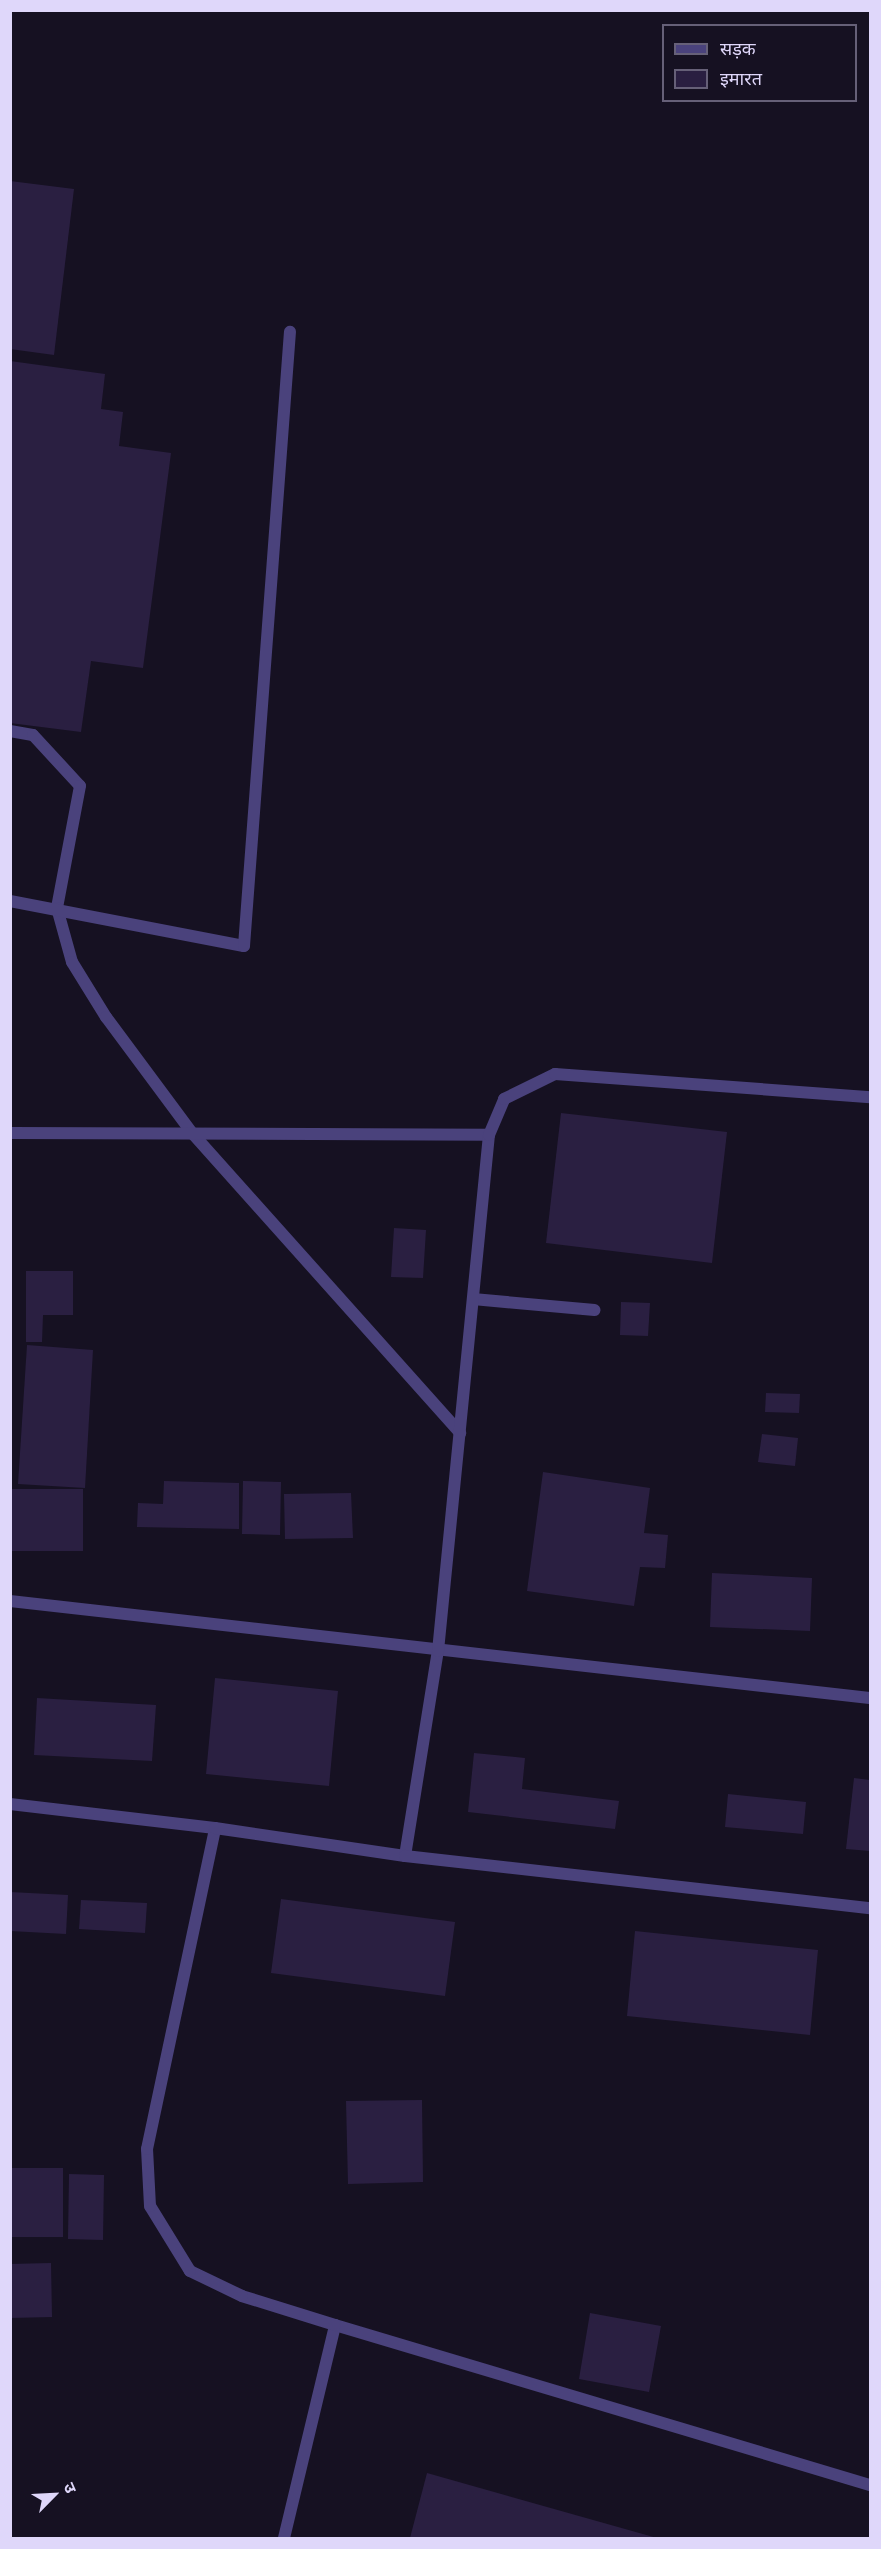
<!DOCTYPE html>
<html>
<head>
<meta charset="utf-8">
<style>
	body { margin:0 }
	#map { position:relative; width:881px; height:2549px; overflow:hidden; background:#161122; font-family:Quicksand,"Noto Sans Devanagari",sans-serif }
	div>[style] { position:absolute }
	.building>* { inset:0; background:#2a1f41 }
	.lane>* { height:12px; margin:-6px; padding:0 6px; transform-origin:6px; border-radius:6px; background:#4a427c }
	.street>* { height:12px; margin:-6px; padding:0 6px; transform-origin:6px; border-radius:6px; background:#4a427c }
	span { translate:-50% -50%; white-space:nowrap; text-align:center; line-height:1.15; -webkit-text-stroke:4.5px #161122; paint-order:stroke }
	.frame { position:absolute; inset:0; border:12px solid #dfd7fa; pointer-events:none }
	.legend { position:absolute; left:662px; top:24px; width:195px; height:78px; box-sizing:border-box; background:#161122; border:2px solid #666078; margin:0; padding:8px 10px; list-style:none; font-size:18px; color:#dfd7fa }
	.legend li { display:flex; align-items:center; gap:12px; height:30px }
	.legend b { width:30px; border:2px solid #666078 }
	.north { position:absolute; left:24px; top:2465px; width:60px; height:60px; -webkit-text-stroke:4px #161122; paint-order:stroke; rotate:66deg; font-size:16px; font-weight:700; line-height:24px; text-align:center; color:#dfd7fa }
	.north::after { content:''; display:block; margin:auto; width:21px; height:27px; background:#dfd7fa; clip-path:polygon(50% 0,100% 100%,50% 72%,0 100%) }
</style>
</head>
<body>
<div id="map">
	<div class="building">
		<i style="clip-path:polygon(10px 181px,74px 189px,54px 355px,10px 349px)"></i>
		<i style="clip-path:polygon(10px 361px,105px 374px,101px 409px,123px 412px,119px 446px,171px 453px,143px 668px,91px 661px,81px 732px,10px 723px)"></i>
		<i style="clip-path:polygon(561px 1113px,727px 1132px,712px 1263px,546px 1243px)"></i>
		<i style="clip-path:polygon(394px 1228px,426px 1230px,423px 1278px,391px 1277px)"></i>
		<i style="clip-path:polygon(26px 1271px,73px 1271px,73px 1315px,43px 1315px,42px 1342px,26px 1342px)"></i>
		<i style="clip-path:polygon(621px 1302px,650px 1303px,648px 1336px,620px 1335px)"></i>
		<i style="clip-path:polygon(27px 1345px,93px 1350px,85px 1488px,18px 1484px)"></i>
		<i style="clip-path:polygon(766px 1393px,800px 1394px,799px 1413px,765px 1412px)"></i>
		<i style="clip-path:polygon(762px 1434px,798px 1438px,795px 1466px,758px 1462px)"></i>
		<i style="clip-path:polygon(543px 1472px,650px 1488px,644px 1533px,668px 1535px,665px 1568px,640px 1567px,634px 1606px,527px 1591px)"></i>
		<i style="clip-path:polygon(164px 1481px,239px 1483px,239px 1529px,137px 1527px,138px 1503px,163px 1504px)"></i>
		<i style="clip-path:polygon(243px 1481px,281px 1482px,280px 1535px,242px 1534px)"></i>
		<i style="clip-path:polygon(10px 1489px,83px 1489px,83px 1551px,10px 1551px)"></i>
		<i style="clip-path:polygon(351px 1493px,353px 1538px,285px 1539px,284px 1494px)"></i>
		<i style="clip-path:polygon(712px 1573px,812px 1578px,810px 1631px,710px 1627px)"></i>
		<i style="clip-path:polygon(215px 1678px,338px 1691px,329px 1786px,206px 1774px)"></i>
		<i style="clip-path:polygon(37px 1698px,156px 1705px,152px 1761px,34px 1755px)"></i>
		<i style="clip-path:polygon(474px 1753px,525px 1758px,522px 1789px,619px 1801px,615px 1829px,468px 1812px)"></i>
		<i style="clip-path:polygon(854px 1778px,870px 1780px,870px 1851px,846px 1849px)"></i>
		<i style="clip-path:polygon(728px 1794px,806px 1802px,803px 1834px,725px 1827px)"></i>
		<i style="clip-path:polygon(10px 1892px,68px 1895px,66px 1934px,10px 1931px)"></i>
		<i style="clip-path:polygon(281px 1899px,455px 1922px,445px 1996px,271px 1973px)"></i>
		<i style="clip-path:polygon(81px 1900px,147px 1903px,145px 1933px,79px 1929px)"></i>
		<i style="clip-path:polygon(635px 1931px,818px 1950px,810px 2035px,627px 2016px)"></i>
		<i style="clip-path:polygon(422px 2100px,423px 2182px,348px 2184px,346px 2101px)"></i>
		<i style="clip-path:polygon(10px 2168px,63px 2168px,63px 2237px,10px 2237px)"></i>
		<i style="clip-path:polygon(69px 2174px,104px 2175px,103px 2240px,68px 2239px)"></i>
		<i style="clip-path:polygon(51px 2263px,52px 2317px,10px 2318px,10px 2264px)"></i>
		<i style="clip-path:polygon(590px 2313px,661px 2326px,649px 2392px,579px 2379px)"></i>
		<i style="clip-path:polygon(427px 2473px,657px 2538px,410px 2538px)"></i>
	</div>
	<div class="lane">
		<i style="left:284px;top:2538px;width:219px;rotate:-76.5deg"></i>
		<i style="left:335px;top:2325px;width:558px;rotate:16.65deg"></i>
	</div>
	<div class="street">
		<i style="left:10px;top:731px;width:23px;rotate:10deg"></i>
		<i style="left:33px;top:735px;width:69px;rotate:47.3deg"></i>
		<i style="left:80px;top:786px;width:124px;rotate:100.7deg"></i>
		<i style="left:57px;top:908px;width:56px;rotate:74.5deg"></i>
		<i style="left:72px;top:962px;width:65px;rotate:58.3deg"></i>
		<i style="left:106px;top:1017px;width:146px;rotate:53.4deg"></i>
		<i style="left:193px;top:1134px;width:401px;rotate:48.2deg"></i>
		<i style="left:10px;top:901px;width:238px;rotate:10.9deg"></i>
		<i style="left:244px;top:946px;width:616px;rotate:-85.72deg"></i>
		<i style="left:10px;top:1133px;width:479px;rotate:0.2deg"></i>
		<i style="left:473px;top:1299px;width:122px;rotate:5.2deg"></i>
		<i style="left:10px;top:1601px;width:865px;rotate:6.44deg"></i>
		<i style="left:10px;top:1804px;width:206px;rotate:6.7deg"></i>
		<i style="left:405px;top:1856px;width:208px;rotate:-80.9deg"></i>
		<i style="left:438px;top:1651px;width:519px;rotate:-84.36deg"></i>
		<i style="left:489px;top:1135px;width:39px;rotate:-67deg"></i>
		<i style="left:504px;top:1099px;width:57px;rotate:-26.1deg"></i>
		<i style="left:555px;top:1074px;width:316px;rotate:4.2deg"></i>
		<i style="left:335px;top:2325px;width:97px;rotate:-162.7deg"></i>
		<i style="left:242px;top:2296px;width:58px;rotate:-154.3deg"></i>
		<i style="left:190px;top:2271px;width:76px;rotate:-121.6deg"></i>
		<i style="left:150px;top:2206px;width:57px;rotate:-93deg"></i>
		<i style="left:147px;top:2149px;width:328px;rotate:-78deg"></i>
		<i style="left:215px;top:1828px;width:192px;rotate:8.4deg"></i>
		<i style="left:405px;top:1856px;width:468px;rotate:6.4deg"></i>
	</div>
	<div class="frame"></div>
	<ul class="legend">
	<li><b style="height:8px;background:#4a427c"></b>सड़क</li>
	<li><b style="height:16px;background:#2a1f41"></b>इमारत</li>
	</ul>
	<div class="north">उ</div>
</div>
</body>
</html>
